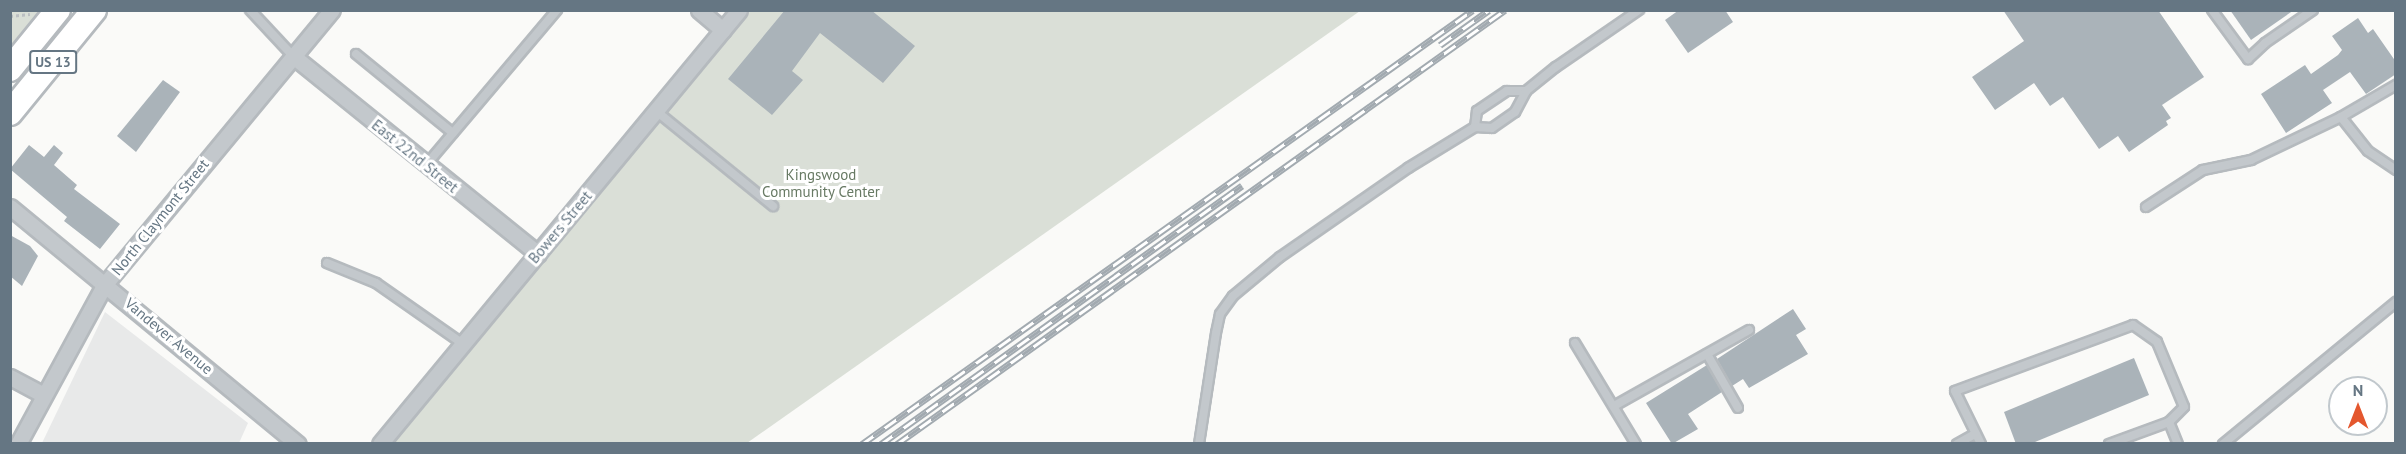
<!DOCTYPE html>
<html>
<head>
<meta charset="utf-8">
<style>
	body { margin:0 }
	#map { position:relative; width:2406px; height:454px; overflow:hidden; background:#fafaf8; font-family:"PT Sans",sans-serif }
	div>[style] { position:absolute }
	.built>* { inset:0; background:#e8e9e9 }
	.green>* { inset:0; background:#dadfd7 }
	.building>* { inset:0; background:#aab3b9 }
	.path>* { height:3px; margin-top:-1.5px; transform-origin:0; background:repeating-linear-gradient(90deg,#bbbfc2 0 3px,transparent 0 6px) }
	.roads { filter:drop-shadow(2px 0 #b5babe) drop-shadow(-2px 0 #b5babe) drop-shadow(0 2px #b5babe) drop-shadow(0 -2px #b5babe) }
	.service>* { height:8px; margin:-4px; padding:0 4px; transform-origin:4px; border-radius:4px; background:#c3c8cc }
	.minor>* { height:15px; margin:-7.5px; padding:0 7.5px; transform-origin:7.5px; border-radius:7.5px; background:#c3c8cc }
	.primary>* { height:24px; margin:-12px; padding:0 12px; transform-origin:12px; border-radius:12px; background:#fff }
	.rail>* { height:7px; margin-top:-3.5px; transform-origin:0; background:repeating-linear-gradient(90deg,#fff 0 14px,#a2aab0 0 28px); box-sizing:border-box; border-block:2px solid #a2aab0 }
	span { translate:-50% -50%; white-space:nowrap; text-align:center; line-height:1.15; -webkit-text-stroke:6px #fff; paint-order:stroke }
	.shield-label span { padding:2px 4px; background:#fff; border:2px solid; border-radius:4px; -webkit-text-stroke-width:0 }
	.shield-label { font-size:14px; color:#657683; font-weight:700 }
	.street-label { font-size:15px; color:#657683 }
	.park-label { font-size:15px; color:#687a64 }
	.frame { position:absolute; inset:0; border:12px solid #657683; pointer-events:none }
	.north { position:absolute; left:2328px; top:376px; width:60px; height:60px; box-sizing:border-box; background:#fff; border:2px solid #c1c8cd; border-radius:50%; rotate:0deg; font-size:16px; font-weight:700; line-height:24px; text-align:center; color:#657683 }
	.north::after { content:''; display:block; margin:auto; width:21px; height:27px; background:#e4572e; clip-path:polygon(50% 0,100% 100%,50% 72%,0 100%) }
</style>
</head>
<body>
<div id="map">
	<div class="built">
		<i style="clip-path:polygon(105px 312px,248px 423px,239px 443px,42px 443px)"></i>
	</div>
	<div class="green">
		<i style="clip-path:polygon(11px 11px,46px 11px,11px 54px)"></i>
		<i style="clip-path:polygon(741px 11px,1360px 11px,747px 443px,390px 444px)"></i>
	</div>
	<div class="building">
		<i style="clip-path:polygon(785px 10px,871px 10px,915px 46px,883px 83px,820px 33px,792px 71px,803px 80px,772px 115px,728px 79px)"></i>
		<i style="clip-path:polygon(1679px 10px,1725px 10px,1733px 22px,1688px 53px,1665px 20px)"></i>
		<i style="clip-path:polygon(2003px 10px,2158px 10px,2204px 77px,2162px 105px,2171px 118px,2166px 121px,2168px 125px,2129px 152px,2118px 136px,2099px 149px,2063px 97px,2050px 106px,2034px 83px,1995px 110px,1972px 77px,2024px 41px)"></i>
		<i style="clip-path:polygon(2230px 10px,2294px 10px,2251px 40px)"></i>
		<i style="clip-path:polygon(2358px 18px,2368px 33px,2373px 29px,2396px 62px,2396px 74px,2366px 94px,2350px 72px,2323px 90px,2332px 103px,2286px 133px,2261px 94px,2305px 65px,2311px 74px,2338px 55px,2342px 50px,2332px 36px)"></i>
		<i style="clip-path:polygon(163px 80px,180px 92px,136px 152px,117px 136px)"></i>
		<i style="clip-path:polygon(29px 145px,44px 157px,54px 145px,63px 153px,54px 165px,77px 185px,74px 189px,120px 224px,100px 249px,64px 221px,67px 217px,10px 169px)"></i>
		<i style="clip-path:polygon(10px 235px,30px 246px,38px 256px,22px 286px,10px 276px)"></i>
		<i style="clip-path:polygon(1793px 309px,1806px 329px,1796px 335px,1808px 354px,1749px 388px,1743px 379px,1732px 386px,1717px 359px)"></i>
		<i style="clip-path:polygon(2134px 358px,2149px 395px,2030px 444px,2016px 444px,2004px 412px)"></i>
		<i style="clip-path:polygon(1707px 365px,1722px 392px,1688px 414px,1698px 429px,1672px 444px,1646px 403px)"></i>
	</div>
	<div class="path">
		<i style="left:10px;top:16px;width:20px;rotate:-6deg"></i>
	</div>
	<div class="roads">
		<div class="service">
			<i style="left:250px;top:10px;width:63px;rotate:46.9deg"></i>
			<i style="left:2212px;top:10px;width:61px;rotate:53.7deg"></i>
			<i style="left:2248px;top:59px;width:23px;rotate:-43deg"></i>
			<i style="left:2265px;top:43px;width:58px;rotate:-34.5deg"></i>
			<i style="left:356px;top:54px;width:125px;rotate:39.2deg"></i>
			<i style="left:656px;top:111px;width:151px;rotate:39.1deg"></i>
			<i style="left:2341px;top:117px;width:64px;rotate:-30.2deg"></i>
			<i style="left:1475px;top:127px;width:16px;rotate:-83deg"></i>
			<i style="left:1477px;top:111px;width:36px;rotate:-34deg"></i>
			<i style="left:1507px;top:91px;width:19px"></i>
			<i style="left:426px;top:165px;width:203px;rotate:-49.8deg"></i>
			<i style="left:2146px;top:207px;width:68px;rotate:-33deg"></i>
			<i style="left:2203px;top:170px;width:49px;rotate:-11.8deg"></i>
			<i style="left:2251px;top:160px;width:100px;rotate:-25.5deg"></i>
			<i style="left:2341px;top:117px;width:43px;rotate:51.5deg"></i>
			<i style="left:2368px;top:151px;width:34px;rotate:34deg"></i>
			<i style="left:327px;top:263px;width:53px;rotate:22.2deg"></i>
			<i style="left:376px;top:283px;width:106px;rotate:35deg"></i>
			<i style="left:1575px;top:343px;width:118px;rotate:58.9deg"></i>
			<i style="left:1707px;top:354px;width:62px;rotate:60.1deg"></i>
			<i style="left:1614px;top:406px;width:155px;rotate:-29.4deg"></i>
			<i style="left:1199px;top:444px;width:112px;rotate:-81.3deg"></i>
			<i style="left:1216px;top:333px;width:19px;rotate:-78deg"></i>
			<i style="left:1220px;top:314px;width:22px;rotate:-54deg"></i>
			<i style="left:1233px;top:296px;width:61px;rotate:-39.7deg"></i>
			<i style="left:1280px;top:257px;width:156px;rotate:-34.8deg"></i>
			<i style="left:1408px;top:168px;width:79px;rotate:-31.5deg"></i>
			<i style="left:1475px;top:127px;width:17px;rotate:3deg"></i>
			<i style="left:1492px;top:128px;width:28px;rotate:-35deg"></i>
			<i style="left:1515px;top:112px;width:24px;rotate:-62deg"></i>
			<i style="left:1526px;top:91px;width:38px;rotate:-39deg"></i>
			<i style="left:1556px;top:67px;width:101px;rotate:-34.5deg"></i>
			<i style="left:1957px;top:444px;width:21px;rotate:-29deg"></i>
			<i style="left:1981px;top:444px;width:59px;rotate:-116.1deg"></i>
			<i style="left:1955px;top:391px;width:190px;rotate:-20.3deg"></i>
			<i style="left:2133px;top:325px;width:29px;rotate:35deg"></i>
			<i style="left:2157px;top:342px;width:70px;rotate:67.4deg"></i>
			<i style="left:2184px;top:407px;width:21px;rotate:135deg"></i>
			<i style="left:2169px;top:422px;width:24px;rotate:68deg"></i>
			<i style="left:2109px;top:444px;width:64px;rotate:-20.1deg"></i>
			<i style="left:2223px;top:444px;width:224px;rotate:-39.4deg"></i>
		</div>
		<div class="minor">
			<i style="left:699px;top:10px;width:31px;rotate:40deg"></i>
			<i style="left:293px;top:56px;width:315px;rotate:38.9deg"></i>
			<i style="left:10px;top:207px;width:373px;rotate:39.5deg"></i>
			<i style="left:10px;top:377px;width:38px;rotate:28deg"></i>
			<i style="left:18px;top:444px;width:182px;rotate:-61.5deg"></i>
			<i style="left:105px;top:284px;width:356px;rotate:-50.4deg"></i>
			<i style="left:380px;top:444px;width:563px;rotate:-50.4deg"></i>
		</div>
		<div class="primary">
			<i style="left:10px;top:69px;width:76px;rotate:-50.9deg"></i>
			<i style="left:10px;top:113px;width:133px;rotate:-50.8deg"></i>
		</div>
	</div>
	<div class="rail">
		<i style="left:1440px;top:45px;width:60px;rotate:-35.5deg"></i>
		<i style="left:862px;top:444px;width:749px;rotate:-35.39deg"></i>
		<i style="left:881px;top:444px;width:444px;rotate:-35.6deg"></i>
		<i style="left:897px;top:444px;width:747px;rotate:-35.52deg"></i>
	</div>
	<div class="shield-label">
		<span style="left:53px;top:62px">US 13</span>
	</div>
	<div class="street-label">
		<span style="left:415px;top:156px;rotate:39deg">East 22nd Street</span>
		<span style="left:160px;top:217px;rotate:-51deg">North Claymont Street</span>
		<span style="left:560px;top:227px;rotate:-50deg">Bowers Street</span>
		<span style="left:169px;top:336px;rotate:40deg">Vandever Avenue</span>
	</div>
	<div class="park-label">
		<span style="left:821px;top:183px">Kingswood<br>Community Center</span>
	</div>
	<div class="frame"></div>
	<div class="north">N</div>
</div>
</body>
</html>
